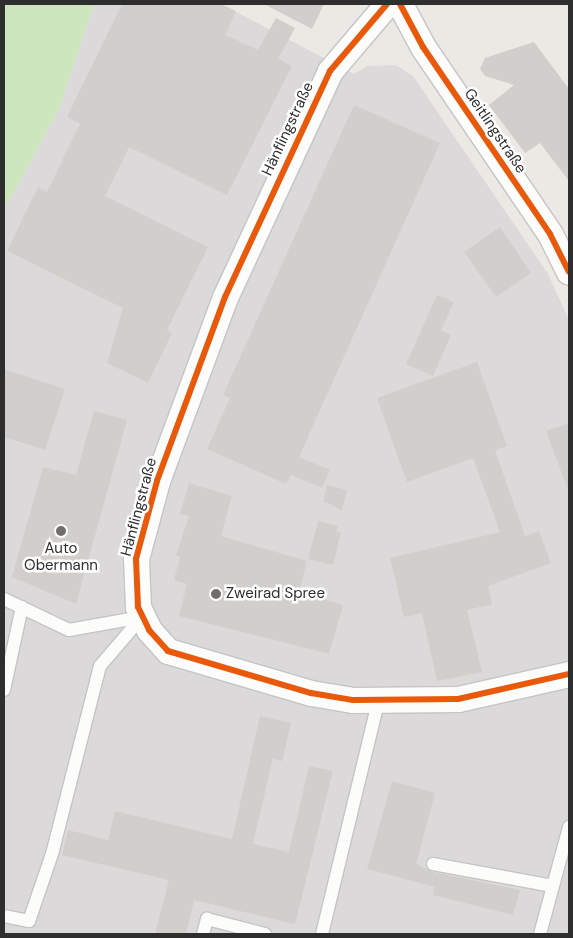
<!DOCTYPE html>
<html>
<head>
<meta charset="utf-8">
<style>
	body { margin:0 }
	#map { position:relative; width:573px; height:938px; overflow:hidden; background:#ece8e4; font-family:"DM Sans",sans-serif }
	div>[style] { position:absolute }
	.industrial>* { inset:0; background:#dcd9db }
	.green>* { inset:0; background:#cee6be }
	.building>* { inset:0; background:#d1cecb }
	.roads { filter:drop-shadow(1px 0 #c5c4c5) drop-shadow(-1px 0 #c5c4c5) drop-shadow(0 1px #c5c4c5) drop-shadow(0 -1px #c5c4c5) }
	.service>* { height:12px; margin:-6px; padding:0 6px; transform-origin:6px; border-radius:6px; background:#fcfcfb }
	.minor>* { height:25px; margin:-12.5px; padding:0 12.5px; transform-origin:12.5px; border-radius:12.5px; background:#fcfcfb }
	.cycleway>* { height:6px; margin:-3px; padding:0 3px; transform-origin:3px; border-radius:3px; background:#e8590c }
	.dots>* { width:14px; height:14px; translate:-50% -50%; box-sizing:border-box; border:2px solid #fff; border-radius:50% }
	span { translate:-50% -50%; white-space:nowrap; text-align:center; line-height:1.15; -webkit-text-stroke:5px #fff; paint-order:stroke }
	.street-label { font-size:15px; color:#2e2e2e }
	.poi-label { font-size:15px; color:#2e2e2e }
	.left { translate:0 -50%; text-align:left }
	.frame { position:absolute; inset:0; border:5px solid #2e2e2e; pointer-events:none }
</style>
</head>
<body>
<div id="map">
	<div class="industrial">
		<i style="clip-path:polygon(94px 4px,221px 4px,354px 74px,368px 66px,396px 65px,413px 76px,548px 274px,569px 320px,569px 934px,4px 934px,4px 210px,59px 109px)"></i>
	</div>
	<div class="green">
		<i style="clip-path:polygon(4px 4px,94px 4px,59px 109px,4px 210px)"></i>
	</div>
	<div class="building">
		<i style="clip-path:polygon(122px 4px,221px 4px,236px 11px,225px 35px,258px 50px,276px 18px,295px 28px,278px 59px,292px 66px,227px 195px,129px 147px,105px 196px,208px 247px,167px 330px,172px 333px,148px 383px,107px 363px,123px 308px,7px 251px,38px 187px,47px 192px,80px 124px,67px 117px)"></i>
		<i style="clip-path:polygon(264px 4px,324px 4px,312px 29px)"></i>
		<i style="clip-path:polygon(534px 42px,569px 89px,569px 181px,540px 143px,525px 153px,489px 105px,514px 85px,485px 76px,480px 69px,485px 58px)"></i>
		<i style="clip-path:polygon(354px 105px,440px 143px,299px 457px,330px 470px,322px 488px,291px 475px,286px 484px,207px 449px,230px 398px,223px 395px)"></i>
		<i style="clip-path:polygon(500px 227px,531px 273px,496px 297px,464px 252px)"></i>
		<i style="clip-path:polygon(437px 295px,454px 302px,441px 330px,451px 335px,433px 376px,406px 364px)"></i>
		<i style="clip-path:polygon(477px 362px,507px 446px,495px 450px,525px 536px,539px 531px,551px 563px,488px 586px,492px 604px,467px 610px,482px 672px,437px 681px,422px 613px,404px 617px,390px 558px,500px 532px,473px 458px,407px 482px,377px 398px)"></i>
		<i style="clip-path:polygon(4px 369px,65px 389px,45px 450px,4px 437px)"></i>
		<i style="clip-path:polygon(94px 411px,127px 420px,76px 604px,12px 577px,43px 467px,76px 475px)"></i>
		<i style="clip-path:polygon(569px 423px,569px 487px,567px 487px,546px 431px)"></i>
		<i style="clip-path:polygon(189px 483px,232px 496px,221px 536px,307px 561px,299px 592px,343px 605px,329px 654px,179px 616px,187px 584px,174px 580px,180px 557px,176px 555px,189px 516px,180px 514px)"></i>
		<i style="clip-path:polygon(327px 485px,347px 490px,342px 510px,323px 501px)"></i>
		<i style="clip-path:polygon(318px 521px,338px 526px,336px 531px,341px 532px,333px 565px,308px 559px)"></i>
		<i style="clip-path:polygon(260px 716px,291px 723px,282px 761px,273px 758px,253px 844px,289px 852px,309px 766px,333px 771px,295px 924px,194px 900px,186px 934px,155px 934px,169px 880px,62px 855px,68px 830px,108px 840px,115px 811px,232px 839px)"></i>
		<i style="clip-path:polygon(392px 781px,435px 793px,416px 864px,432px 872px,520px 890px,513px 915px,433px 895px,435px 887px,367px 869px)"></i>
	</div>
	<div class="roads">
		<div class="service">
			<i style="left:4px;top:599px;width:72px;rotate:25.5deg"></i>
			<i style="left:69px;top:630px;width:74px;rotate:-10.1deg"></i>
			<i style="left:142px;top:617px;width:65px;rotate:130.6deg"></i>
			<i style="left:100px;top:666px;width:191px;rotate:104.3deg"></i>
			<i style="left:53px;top:851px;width:74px;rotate:108.9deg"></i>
			<i style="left:29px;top:921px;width:25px;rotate:-169deg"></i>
			<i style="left:4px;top:690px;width:85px;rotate:-77.8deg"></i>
			<i style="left:433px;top:864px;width:122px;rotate:10.4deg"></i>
			<i style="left:203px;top:934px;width:16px;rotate:-75deg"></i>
			<i style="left:207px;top:919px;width:60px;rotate:14.5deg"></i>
			<i style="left:322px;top:934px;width:239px;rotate:-76.4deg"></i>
			<i style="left:540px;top:934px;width:111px;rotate:-74.8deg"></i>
		</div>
		<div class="minor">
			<i style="left:387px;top:4px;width:88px;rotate:130.4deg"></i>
			<i style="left:330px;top:71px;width:249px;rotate:114.9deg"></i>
			<i style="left:225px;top:297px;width:196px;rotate:110.3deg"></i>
			<i style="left:157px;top:481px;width:81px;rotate:105.1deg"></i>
			<i style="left:136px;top:559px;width:48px;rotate:87.6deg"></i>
			<i style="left:138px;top:607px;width:25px;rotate:64deg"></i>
			<i style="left:149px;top:630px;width:28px;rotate:48deg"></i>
			<i style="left:168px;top:651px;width:149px;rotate:16.4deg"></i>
			<i style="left:311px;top:693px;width:43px;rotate:9.5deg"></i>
			<i style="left:353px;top:700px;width:105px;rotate:-0.5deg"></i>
			<i style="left:458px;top:699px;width:114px;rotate:-12.7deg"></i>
			<i style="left:400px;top:4px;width:49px;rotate:61.9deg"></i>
			<i style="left:423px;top:47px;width:226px;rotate:55.8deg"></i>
			<i style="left:550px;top:234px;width:42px;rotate:63.4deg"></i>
		</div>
	</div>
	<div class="cycleway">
		<i style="left:387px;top:4px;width:88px;rotate:130.4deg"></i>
		<i style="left:330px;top:71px;width:249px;rotate:114.9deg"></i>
		<i style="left:225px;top:297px;width:196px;rotate:110.3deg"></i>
		<i style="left:157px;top:481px;width:81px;rotate:105.1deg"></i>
		<i style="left:136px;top:559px;width:48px;rotate:87.6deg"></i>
		<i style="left:138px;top:607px;width:25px;rotate:64deg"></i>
		<i style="left:149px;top:630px;width:28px;rotate:48deg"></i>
		<i style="left:168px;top:651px;width:149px;rotate:16.4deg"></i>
		<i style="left:311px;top:693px;width:43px;rotate:9.5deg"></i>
		<i style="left:353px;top:700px;width:105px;rotate:-0.5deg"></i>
		<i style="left:458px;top:699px;width:114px;rotate:-12.7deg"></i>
		<i style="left:400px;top:4px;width:49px;rotate:61.9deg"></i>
		<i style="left:423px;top:47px;width:226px;rotate:55.8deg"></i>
		<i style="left:550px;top:234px;width:42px;rotate:63.4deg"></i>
	</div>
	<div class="dots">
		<i style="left:61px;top:531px;background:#706f6e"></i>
		<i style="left:216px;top:594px;background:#706f6e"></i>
	</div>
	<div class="street-label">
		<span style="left:288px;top:129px;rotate:-65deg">Hänflingstraße</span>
		<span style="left:495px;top:131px;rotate:56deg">Geitlingstraße</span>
		<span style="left:139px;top:507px;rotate:-75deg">Hänflingstraße</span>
	</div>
	<div class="poi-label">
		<span style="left:61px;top:557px">Auto<br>Obermann</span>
		<span class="left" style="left:226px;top:594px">Zweirad Spree</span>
	</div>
	<div class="frame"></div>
</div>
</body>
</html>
